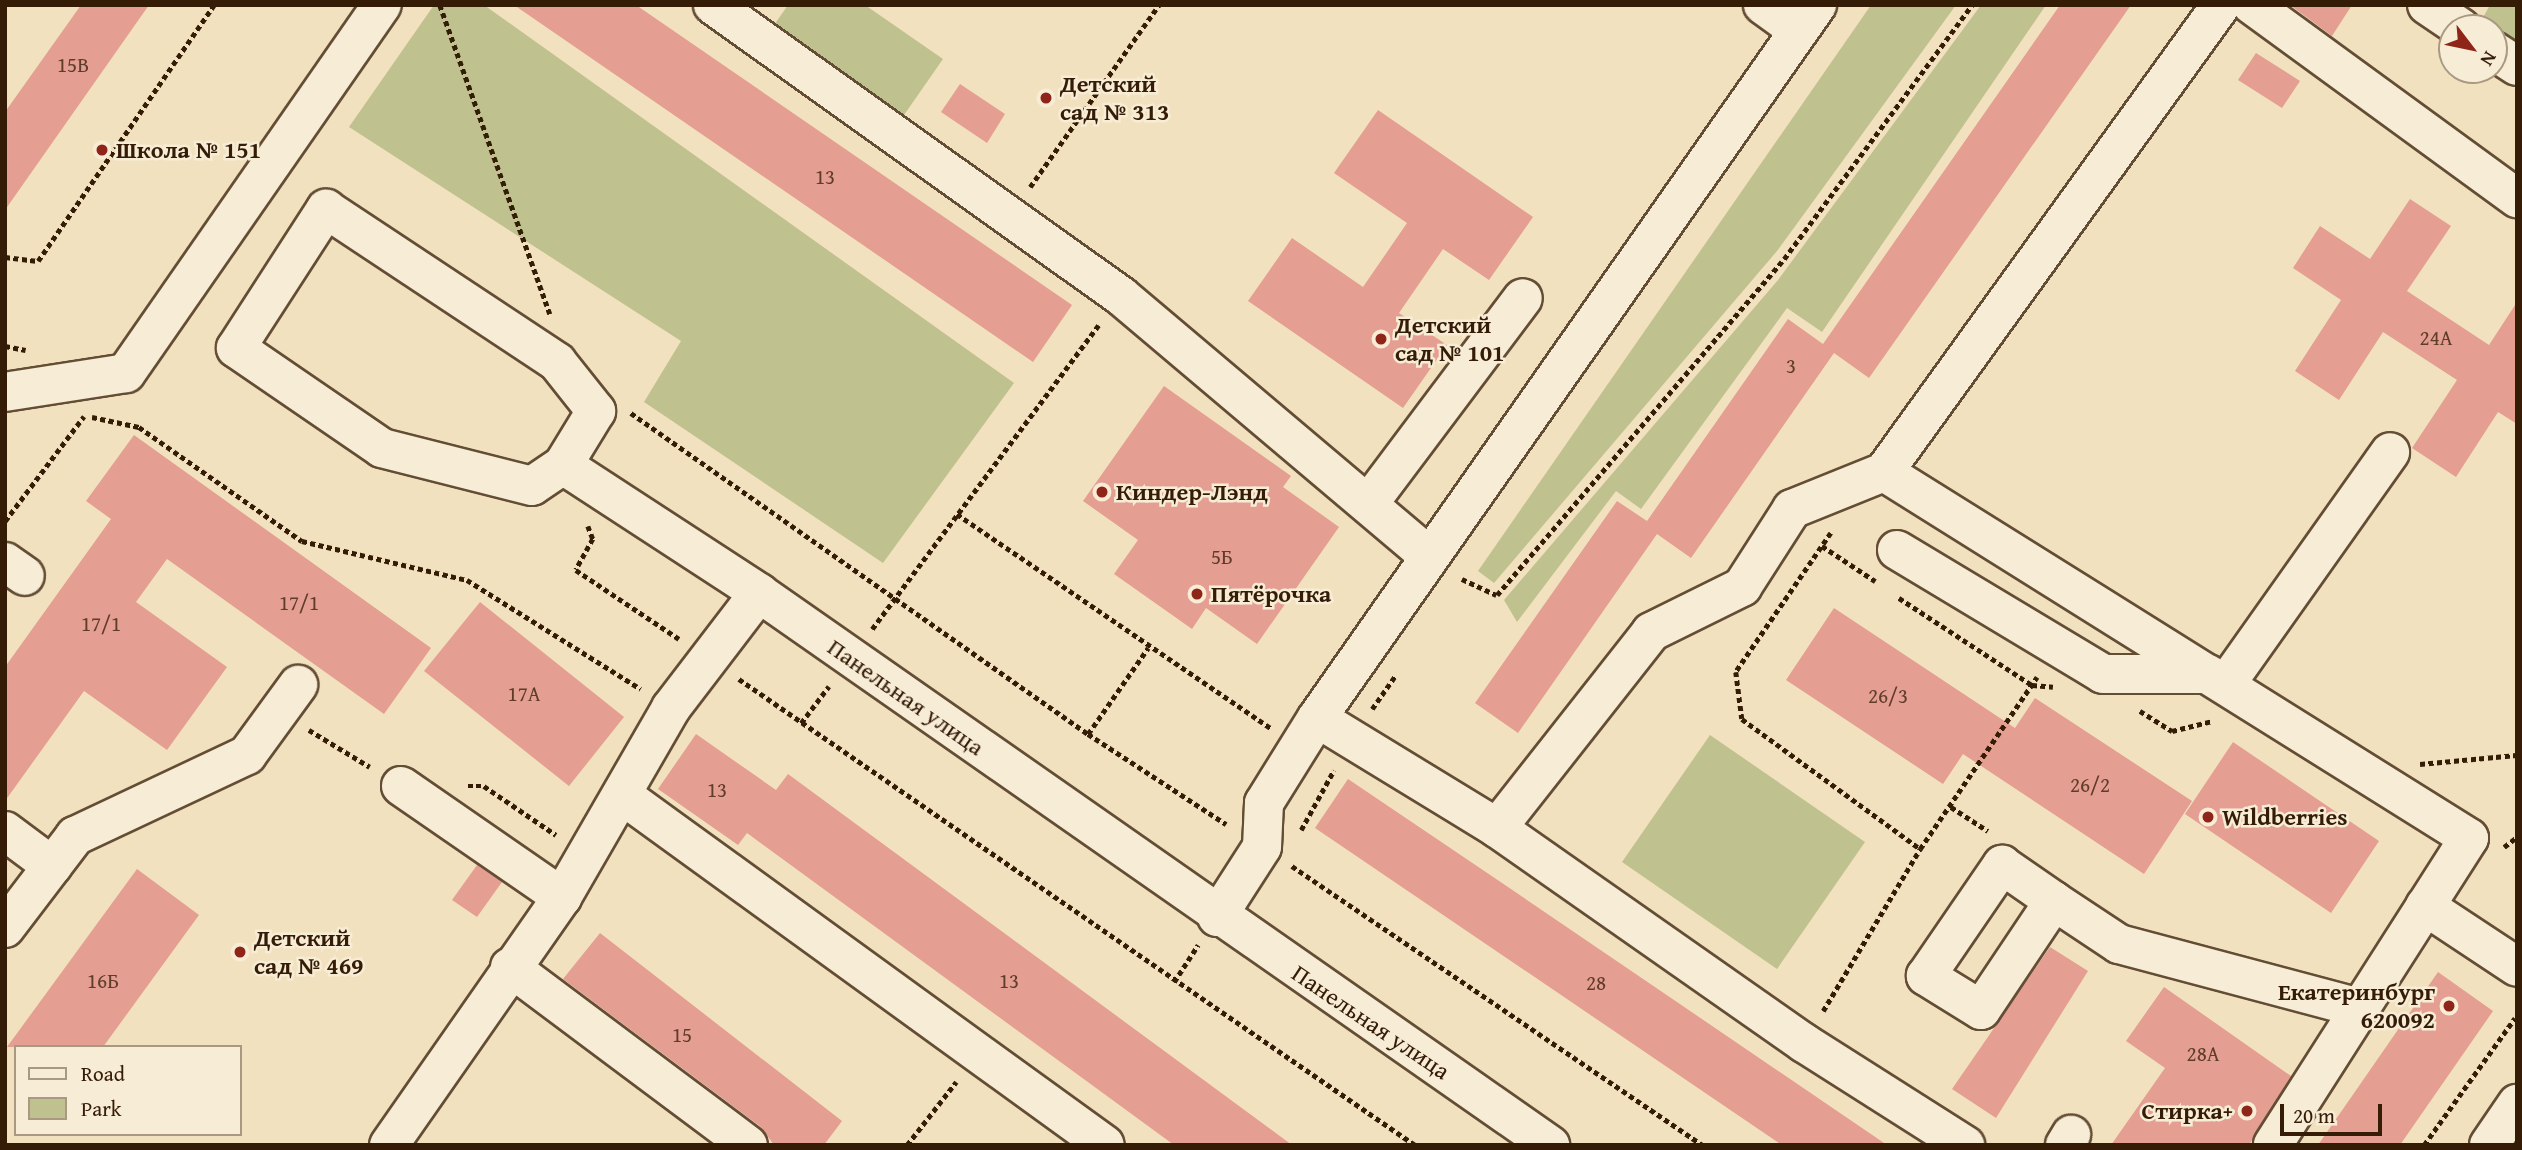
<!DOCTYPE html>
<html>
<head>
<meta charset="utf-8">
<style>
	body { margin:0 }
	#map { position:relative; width:2522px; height:1150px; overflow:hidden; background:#f2e1be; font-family:"Gentium Book Plus",serif }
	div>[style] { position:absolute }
	.green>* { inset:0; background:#bfc18e }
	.building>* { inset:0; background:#e49e92 }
	.path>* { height:4.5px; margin-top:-2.25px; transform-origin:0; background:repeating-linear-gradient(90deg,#341c07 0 5px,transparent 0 8.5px) }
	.roads { filter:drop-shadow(2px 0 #644d35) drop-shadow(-2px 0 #644d35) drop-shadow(0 2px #644d35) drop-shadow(0 -2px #644d35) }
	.minor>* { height:38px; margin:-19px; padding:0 19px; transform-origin:19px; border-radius:19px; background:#f7ecd5 }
	.dots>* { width:19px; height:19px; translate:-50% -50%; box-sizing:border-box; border:4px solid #f7ecd5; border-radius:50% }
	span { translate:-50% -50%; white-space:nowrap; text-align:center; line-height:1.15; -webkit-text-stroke:5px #f7ecd5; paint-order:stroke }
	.number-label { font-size:21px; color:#603c2a }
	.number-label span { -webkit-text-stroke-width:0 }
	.poi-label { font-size:24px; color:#341c07; font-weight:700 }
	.left { translate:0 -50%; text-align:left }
	.right { translate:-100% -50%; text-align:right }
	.street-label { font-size:24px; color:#341c07 }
	.frame { position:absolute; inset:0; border:7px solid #341c07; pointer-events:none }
	.legend { position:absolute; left:14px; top:1045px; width:228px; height:91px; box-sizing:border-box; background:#f7ecd5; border:2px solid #a99983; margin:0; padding:9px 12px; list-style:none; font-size:21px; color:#341c07 }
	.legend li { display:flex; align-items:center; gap:14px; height:35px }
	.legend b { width:35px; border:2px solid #a99983 }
	.north { position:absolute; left:2438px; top:14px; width:70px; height:70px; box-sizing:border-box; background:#f7ecd5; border:2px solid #a99983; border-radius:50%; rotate:122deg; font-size:19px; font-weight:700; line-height:28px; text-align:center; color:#341c07 }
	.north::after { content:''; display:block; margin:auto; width:24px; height:32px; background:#8f2418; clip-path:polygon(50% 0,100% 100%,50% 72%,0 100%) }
	.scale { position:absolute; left:2280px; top:1104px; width:102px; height:32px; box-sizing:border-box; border:4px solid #341c07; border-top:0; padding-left:9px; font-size:21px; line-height:24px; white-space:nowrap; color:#341c07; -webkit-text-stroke:5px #f7ecd5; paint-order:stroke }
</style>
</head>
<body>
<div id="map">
	<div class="green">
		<i style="clip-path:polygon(434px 5px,484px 5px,1014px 383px,883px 563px,644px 402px,681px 341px,349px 127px)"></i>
		<i style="clip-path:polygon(788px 5px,865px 5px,943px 59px,904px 115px,774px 25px)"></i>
		<i style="clip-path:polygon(1871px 5px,1956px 5px,1777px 251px,1494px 583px,1478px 571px)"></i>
		<i style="clip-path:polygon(1981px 5px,2046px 5px,1822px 332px,1787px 308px,1641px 509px,1616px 491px,1517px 622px,1504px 600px,1778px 280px)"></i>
		<i style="clip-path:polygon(2490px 5px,2517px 5px,2517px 56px,2494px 42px,2494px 28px,2477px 28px)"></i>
		<i style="clip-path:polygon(1710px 735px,1865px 842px,1777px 969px,1622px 862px)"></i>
	</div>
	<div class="building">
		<i style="clip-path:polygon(81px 5px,149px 5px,5px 210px,5px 112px)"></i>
		<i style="clip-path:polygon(514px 5px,636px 5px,1072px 305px,1033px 362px)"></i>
		<i style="clip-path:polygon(2060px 5px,2131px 5px,1869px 378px,1834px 353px,1691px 558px,1657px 534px,1518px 733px,1475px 703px,1617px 501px,1647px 521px,1788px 319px,1823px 344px)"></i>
		<i style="clip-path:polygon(2290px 5px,2352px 5px,2332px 36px)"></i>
		<i style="clip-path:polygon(2256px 53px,2300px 81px,2282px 108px,2238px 80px)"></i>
		<i style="clip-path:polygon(960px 84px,1005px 114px,987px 143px,941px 112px)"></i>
		<i style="clip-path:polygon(1378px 110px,1533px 217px,1489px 280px,1443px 249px,1399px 313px,1447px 345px,1403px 408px,1248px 301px,1292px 238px,1363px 287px,1407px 223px,1334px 173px)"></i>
		<i style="clip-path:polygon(2410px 199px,2451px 226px,2407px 291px,2489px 345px,2517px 302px,2517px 424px,2498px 412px,2456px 477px,2412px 448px,2457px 380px,2383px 332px,2339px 400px,2295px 371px,2341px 300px,2293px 268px,2320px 226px,2370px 259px)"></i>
		<i style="clip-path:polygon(1164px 386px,1291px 476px,1283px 487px,1339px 527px,1257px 644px,1206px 608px,1192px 629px,1114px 574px,1138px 540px,1083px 501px)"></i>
		<i style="clip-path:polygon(134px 435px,431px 648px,384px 714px,167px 559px,136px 602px,227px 667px,167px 750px,84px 691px,5px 801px,5px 667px,111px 519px,86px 501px)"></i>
		<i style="clip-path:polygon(480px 602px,624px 717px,569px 786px,424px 671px)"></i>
		<i style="clip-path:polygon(1834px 608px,2015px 728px,2035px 698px,2192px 801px,2144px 874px,1963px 754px,1943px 784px,1786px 680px)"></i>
		<i style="clip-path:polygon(696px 734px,776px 790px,788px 774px,1292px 1145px,1174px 1145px,747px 833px,738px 845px,658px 789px)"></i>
		<i style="clip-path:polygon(2233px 742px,2379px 841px,2331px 913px,2185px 814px)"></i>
		<i style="clip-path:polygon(1348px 779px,1508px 887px,1887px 1145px,1782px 1145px,1315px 828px)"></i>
		<i style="clip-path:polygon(477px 865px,502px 882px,477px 917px,452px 900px)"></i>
		<i style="clip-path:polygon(137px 869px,199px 915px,103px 1047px,7px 1047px)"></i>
		<i style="clip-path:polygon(600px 933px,842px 1121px,824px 1145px,774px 1145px,761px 1127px,563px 979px)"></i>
		<i style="clip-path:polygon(2050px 947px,2088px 971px,1996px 1118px,1952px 1089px)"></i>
		<i style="clip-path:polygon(2438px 972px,2493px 1011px,2400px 1145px,2318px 1145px)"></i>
		<i style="clip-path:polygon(2164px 987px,2291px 1076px,2249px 1145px,2111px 1145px,2165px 1068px,2126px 1041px)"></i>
	</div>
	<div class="path">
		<i style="left:440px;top:5px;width:328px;rotate:70.4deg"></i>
		<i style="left:1030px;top:187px;width:223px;rotate:-54.7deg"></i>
		<i style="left:5px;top:257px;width:33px;rotate:7deg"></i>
		<i style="left:38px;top:261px;width:311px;rotate:-55.5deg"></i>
		<i style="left:5px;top:346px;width:21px;rotate:11deg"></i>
		<i style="left:631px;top:413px;width:558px;rotate:35.08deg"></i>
		<i style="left:1088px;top:734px;width:165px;rotate:33.1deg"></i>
		<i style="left:92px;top:417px;width:48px;rotate:12deg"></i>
		<i style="left:139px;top:427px;width:199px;rotate:35deg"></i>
		<i style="left:302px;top:541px;width:170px;rotate:13.3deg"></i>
		<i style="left:467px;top:580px;width:205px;rotate:32.1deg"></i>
		<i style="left:957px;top:514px;width:380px;rotate:34.3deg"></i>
		<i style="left:5px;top:521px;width:131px;rotate:-53deg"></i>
		<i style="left:588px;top:526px;width:14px;rotate:69deg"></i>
		<i style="left:593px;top:539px;width:35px;rotate:119deg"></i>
		<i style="left:576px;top:570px;width:124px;rotate:33.8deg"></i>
		<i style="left:1831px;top:533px;width:168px;rotate:124.4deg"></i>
		<i style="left:1736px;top:672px;width:47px;rotate:82.7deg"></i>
		<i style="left:1742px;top:719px;width:220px;rotate:36.1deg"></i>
		<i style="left:1822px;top:546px;width:64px;rotate:33.4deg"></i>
		<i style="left:1462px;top:579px;width:38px;rotate:25deg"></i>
		<i style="left:1497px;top:595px;width:442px;rotate:-49.5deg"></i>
		<i style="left:1784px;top:259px;width:316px;rotate:-53.5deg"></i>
		<i style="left:1899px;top:598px;width:159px;rotate:33.2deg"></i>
		<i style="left:2032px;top:685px;width:21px;rotate:5deg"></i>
		<i style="left:872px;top:629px;width:379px;rotate:-53.3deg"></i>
		<i style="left:739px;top:679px;width:821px;rotate:34.58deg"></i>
		<i style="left:1372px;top:709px;width:40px;rotate:-55.1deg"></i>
		<i style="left:2140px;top:711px;width:38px;rotate:32deg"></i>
		<i style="left:2172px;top:731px;width:41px;rotate:-14deg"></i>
		<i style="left:801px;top:723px;width:46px;rotate:-52.9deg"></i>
		<i style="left:309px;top:730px;width:71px;rotate:31.2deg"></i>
		<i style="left:1088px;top:734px;width:105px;rotate:-55.1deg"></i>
		<i style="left:2420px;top:764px;width:97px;rotate:-5.3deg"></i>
		<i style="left:468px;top:786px;width:16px"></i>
		<i style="left:484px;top:786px;width:87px;rotate:34.2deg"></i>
		<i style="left:1951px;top:807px;width:44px;rotate:33deg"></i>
		<i style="left:1301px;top:830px;width:68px;rotate:-61.2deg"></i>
		<i style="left:2504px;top:847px;width:16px;rotate:-38deg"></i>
		<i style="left:1292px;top:866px;width:497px;rotate:34.2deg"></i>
		<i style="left:1174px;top:982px;width:44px;rotate:-57deg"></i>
		<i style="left:1823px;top:1011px;width:189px;rotate:-59.1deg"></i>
		<i style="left:1920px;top:849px;width:208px;rotate:-55.8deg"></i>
		<i style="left:907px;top:1145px;width:80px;rotate:-52.1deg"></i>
		<i style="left:2424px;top:1145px;width:156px;rotate:-54.4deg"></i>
	</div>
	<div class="roads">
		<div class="minor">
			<i style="left:713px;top:5px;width:501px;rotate:35.5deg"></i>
			<i style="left:1121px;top:296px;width:401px;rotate:40.2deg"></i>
			<i style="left:1763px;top:5px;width:44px;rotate:35.8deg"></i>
			<i style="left:2221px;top:5px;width:576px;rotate:125.82deg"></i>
			<i style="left:1884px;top:472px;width:690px;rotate:32.03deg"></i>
			<i style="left:2469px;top:838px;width:364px;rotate:122.6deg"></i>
			<i style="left:2252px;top:5px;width:328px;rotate:36.1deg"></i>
			<i style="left:2427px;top:5px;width:41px;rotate:34.1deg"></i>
			<i style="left:2494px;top:51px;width:27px;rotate:33deg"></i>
			<i style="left:326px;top:209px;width:277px;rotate:33.5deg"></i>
			<i style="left:557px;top:362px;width:63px;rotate:51.5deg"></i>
			<i style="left:596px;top:411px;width:63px;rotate:121.4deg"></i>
			<i style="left:563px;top:465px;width:37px;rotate:146deg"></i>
			<i style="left:532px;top:486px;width:155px;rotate:-165.8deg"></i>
			<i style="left:382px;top:448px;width:177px;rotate:-145.6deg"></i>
			<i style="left:236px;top:348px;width:166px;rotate:-57.1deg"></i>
			<i style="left:5px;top:392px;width:122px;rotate:-8.9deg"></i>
			<i style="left:126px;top:373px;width:448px;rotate:-55.2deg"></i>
			<i style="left:563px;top:465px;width:234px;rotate:33.1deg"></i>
			<i style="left:759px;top:593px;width:965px;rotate:34.91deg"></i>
			<i style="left:1369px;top:503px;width:256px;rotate:-53.1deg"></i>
			<i style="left:1897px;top:550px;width:240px;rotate:31deg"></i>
			<i style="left:2103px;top:674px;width:105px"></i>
			<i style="left:5px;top:562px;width:24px;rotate:35deg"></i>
			<i style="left:2226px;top:684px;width:284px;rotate:-54.7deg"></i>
			<i style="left:1317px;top:718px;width:211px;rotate:31.4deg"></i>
			<i style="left:1497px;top:828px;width:375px;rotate:35deg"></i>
			<i style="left:1804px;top:1043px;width:191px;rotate:32.4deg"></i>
			<i style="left:401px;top:786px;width:196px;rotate:34.6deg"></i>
			<i style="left:622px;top:795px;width:596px;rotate:35.93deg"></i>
			<i style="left:1497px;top:828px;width:249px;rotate:-51.8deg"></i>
			<i style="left:1651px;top:632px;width:102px;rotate:-26.3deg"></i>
			<i style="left:1742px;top:587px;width:93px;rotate:-57.3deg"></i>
			<i style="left:1792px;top:509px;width:99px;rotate:-21.9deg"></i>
			<i style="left:5px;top:831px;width:59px;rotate:36.7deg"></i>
			<i style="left:2054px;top:901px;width:131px;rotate:123.8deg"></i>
			<i style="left:1981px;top:1010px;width:65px;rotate:-148.3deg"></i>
			<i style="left:1926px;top:976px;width:135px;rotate:-55.6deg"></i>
			<i style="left:2002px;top:865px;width:63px;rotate:34.7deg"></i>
			<i style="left:2054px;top:901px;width:78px;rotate:33.5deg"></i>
			<i style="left:2119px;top:944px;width:249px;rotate:14.9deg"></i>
			<i style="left:2425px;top:906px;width:110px;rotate:33.5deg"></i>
			<i style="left:1217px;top:917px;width:83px;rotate:-57.3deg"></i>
			<i style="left:1262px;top:847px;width:44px;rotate:-87.4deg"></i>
			<i style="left:1264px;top:803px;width:100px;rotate:-58.1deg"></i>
			<i style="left:1317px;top:718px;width:871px;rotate:-54.96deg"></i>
			<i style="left:5px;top:928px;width:116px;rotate:-52.7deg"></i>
			<i style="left:75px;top:836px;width:190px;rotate:-25.2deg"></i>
			<i style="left:247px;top:755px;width:87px;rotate:-53.9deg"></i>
			<i style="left:510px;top:967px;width:297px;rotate:36.8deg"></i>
			<i style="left:389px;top:1145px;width:302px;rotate:-55.1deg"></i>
			<i style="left:562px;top:897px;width:218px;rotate:-60deg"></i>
			<i style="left:671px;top:708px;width:145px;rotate:-52.6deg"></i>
			<i style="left:2065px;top:1145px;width:12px;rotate:-59deg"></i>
			<i style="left:2489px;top:1145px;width:50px;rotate:-55.7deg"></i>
		</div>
	</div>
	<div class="dots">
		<i style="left:1046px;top:98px;background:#8f2418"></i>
		<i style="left:102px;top:150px;background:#8f2418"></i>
		<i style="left:1381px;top:339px;background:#8f2418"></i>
		<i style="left:1102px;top:492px;background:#8f2418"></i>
		<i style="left:1197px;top:594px;background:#8f2418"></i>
		<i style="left:2208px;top:817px;background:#8f2418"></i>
		<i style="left:240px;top:952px;background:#8f2418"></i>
		<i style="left:2449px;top:1006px;background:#8f2418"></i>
		<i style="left:2247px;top:1111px;background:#8f2418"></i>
	</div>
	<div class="number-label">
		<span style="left:73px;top:65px">15В</span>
		<span style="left:825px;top:177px">13</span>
		<span style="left:2436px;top:338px">24А</span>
		<span style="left:1791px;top:366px">3</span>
		<span style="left:1222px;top:557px">5Б</span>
		<span style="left:299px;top:603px">17/1</span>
		<span style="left:101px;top:624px">17/1</span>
		<span style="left:524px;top:694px">17А</span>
		<span style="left:1888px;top:696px">26/3</span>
		<span style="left:2090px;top:785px">26/2</span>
		<span style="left:717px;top:790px">13</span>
		<span style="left:103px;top:981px">16Б</span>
		<span style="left:1009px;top:981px">13</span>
		<span style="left:1596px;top:983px">28</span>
		<span style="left:682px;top:1035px">15</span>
		<span style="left:2203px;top:1054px">28А</span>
	</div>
	<div class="poi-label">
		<span class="left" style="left:1060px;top:98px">Детский<br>сад № 313</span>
		<span class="left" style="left:116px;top:150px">Школа № 151</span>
		<span class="left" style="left:1395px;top:339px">Детский<br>сад № 101</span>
		<span class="left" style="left:1116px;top:492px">Киндер-Лэнд</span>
		<span class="left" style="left:1211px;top:594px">Пятёрочка</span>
		<span class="left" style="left:2222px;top:817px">Wildberries</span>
		<span class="left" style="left:254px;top:952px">Детский<br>сад № 469</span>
		<span class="right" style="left:2435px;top:1006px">Екатеринбург<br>620092</span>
		<span class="right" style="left:2233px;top:1111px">Стирка+</span>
	</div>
	<div class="street-label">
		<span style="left:906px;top:697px;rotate:35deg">Панельная улица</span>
		<span style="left:1371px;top:1022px;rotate:34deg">Панельная улица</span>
	</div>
	<div class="frame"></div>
	<ul class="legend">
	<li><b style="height:9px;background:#f7ecd5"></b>Road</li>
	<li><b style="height:19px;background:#bfc18e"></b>Park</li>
	</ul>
	<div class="north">N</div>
	<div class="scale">20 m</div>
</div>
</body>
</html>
